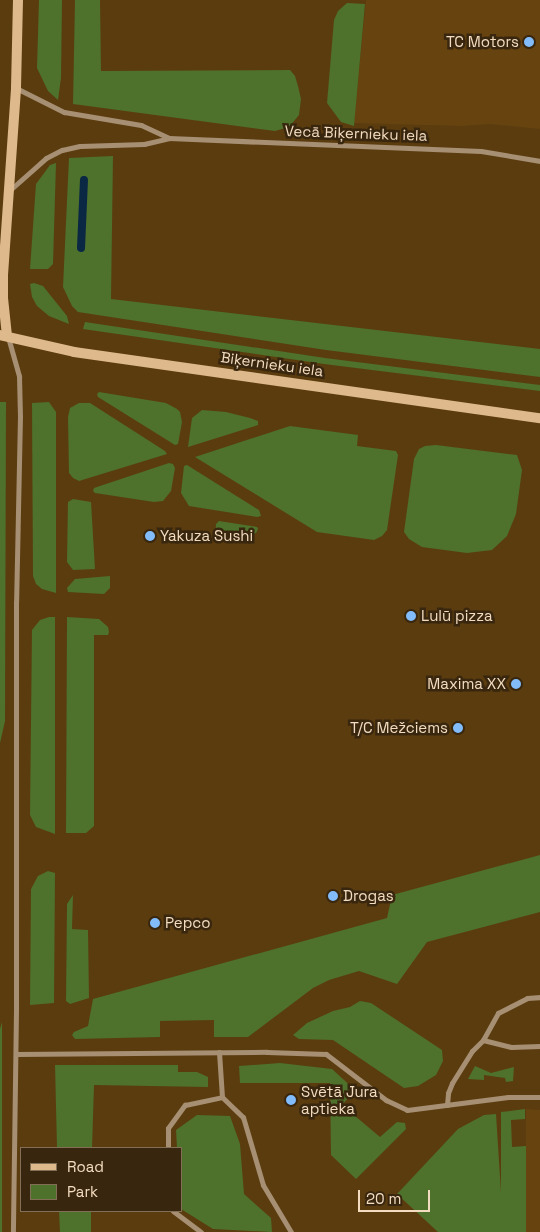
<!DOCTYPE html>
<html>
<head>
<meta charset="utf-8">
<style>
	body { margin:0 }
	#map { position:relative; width:540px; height:1232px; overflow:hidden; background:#5b3c0f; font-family:"Space Grotesk",sans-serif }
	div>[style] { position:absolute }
	.built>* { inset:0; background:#67430f }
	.green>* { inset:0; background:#4e712c }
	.stream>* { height:8px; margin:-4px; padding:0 4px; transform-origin:4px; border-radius:4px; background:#0a2744 }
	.street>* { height:5px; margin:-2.5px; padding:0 2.5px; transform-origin:2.5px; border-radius:2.5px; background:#a68f73 }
	.secondary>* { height:10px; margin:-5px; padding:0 5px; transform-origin:5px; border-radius:5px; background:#deb98c }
	.dots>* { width:14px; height:14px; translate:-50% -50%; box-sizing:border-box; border:2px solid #38260e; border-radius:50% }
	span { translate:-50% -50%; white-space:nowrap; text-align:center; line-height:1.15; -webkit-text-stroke:5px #38260e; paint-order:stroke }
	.poi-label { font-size:15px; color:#f3dcc0 }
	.right { translate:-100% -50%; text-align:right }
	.left { translate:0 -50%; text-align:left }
	.street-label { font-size:15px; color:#f3dcc0 }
	.legend { position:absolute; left:20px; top:1147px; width:162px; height:65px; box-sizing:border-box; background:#38260e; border:1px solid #836f55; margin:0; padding:6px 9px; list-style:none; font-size:15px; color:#f3dcc0 }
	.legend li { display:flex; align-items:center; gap:10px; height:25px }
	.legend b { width:25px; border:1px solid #836f55 }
	.scale { position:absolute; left:358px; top:1190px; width:72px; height:22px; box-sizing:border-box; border:2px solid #f3dcc0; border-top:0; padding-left:6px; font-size:15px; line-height:18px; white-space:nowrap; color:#f3dcc0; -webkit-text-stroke:4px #38260e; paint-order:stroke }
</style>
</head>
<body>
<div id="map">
	<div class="built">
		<i style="clip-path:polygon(366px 0,540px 0,540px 129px,490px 124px,461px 126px,354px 123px)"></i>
		<i style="clip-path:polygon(526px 1109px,540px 1110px,540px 1232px,526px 1232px)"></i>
	</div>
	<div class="green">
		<i style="clip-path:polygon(39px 0,62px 0,61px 78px,58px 100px,48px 91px,37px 68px)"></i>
		<i style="clip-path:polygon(75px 0,100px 0,101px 71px,290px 70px,295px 76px,298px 86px,301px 99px,299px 115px,289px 127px,275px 131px,73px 104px)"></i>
		<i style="clip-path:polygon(347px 3px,365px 4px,354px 126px,341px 122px,327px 103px,334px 20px,338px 11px)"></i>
		<i style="clip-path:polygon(113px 156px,111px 299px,540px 349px,540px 377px,326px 350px,78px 312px,72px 306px,63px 287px,69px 158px)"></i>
		<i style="clip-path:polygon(56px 163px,53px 264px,48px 269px,30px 269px,36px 184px,50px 165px)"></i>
		<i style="clip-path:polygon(34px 283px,43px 286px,67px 316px,69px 324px,49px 316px,37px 306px,32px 297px,30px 284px)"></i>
		<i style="clip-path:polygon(85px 322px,325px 358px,540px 385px,540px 391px,324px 364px,83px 329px)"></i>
		<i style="clip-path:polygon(99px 392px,166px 403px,177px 409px,180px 412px,182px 422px,178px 444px,175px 445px,98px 397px,97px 394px)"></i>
		<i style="clip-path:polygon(0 402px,6px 402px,5px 721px,0 743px)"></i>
		<i style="clip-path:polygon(49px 402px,56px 412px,56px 593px,42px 589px,36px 584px,33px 576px,32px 403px)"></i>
		<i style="clip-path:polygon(79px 403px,90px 403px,165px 451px,167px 454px,79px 481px,73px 478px,69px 473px,68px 417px,70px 408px)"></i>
		<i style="clip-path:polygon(202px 410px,226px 412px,250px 418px,258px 421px,258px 425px,188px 447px,192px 418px)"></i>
		<i style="clip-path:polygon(290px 426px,358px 435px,357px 446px,396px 451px,398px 455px,387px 530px,382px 536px,374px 540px,317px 532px,195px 457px)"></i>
		<i style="clip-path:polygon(436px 445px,517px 455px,522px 470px,516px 514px,507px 536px,492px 550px,467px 553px,422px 547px,409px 539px,404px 532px,414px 459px,419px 449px,425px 446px)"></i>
		<i style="clip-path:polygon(169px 463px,173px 464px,175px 468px,171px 491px,163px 501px,154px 502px,95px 493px,93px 491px,94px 488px)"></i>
		<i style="clip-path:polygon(187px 465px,259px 510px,261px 516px,257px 517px,189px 506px,181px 493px,184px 466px)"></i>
		<i style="clip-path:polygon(73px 499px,91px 502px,95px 569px,73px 570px,67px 562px,68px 502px)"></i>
		<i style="clip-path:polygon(219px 521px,257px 527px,258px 529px,256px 533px,215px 543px,216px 524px)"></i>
		<i style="clip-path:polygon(110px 576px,110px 588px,104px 594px,68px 592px,67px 588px,75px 579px)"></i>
		<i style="clip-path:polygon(49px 617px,55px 617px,55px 834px,36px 827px,30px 815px,32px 630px,40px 620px)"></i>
		<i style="clip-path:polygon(67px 617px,99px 619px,108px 627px,109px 632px,108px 635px,94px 635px,94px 826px,86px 833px,66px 833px)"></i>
		<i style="clip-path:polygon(540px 855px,540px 912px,427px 942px,397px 984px,359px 971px,329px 980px,313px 988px,248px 1037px,214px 1037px,214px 1020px,160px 1021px,160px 1037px,75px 1039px,72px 1035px,74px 1032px,88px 1026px,93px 999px,387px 918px,392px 895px)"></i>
		<i style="clip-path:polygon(48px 871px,55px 873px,54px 1003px,30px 1005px,31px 889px,38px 876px)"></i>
		<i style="clip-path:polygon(73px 895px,72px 929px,88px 930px,89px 998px,70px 1004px,66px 1001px,67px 904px)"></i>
		<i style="clip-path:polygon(360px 1001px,371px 1003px,442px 1050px,443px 1061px,436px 1075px,418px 1086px,404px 1088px,333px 1040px,299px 1039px,293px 1035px,307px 1023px,333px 1011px,350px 1007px)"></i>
		<i style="clip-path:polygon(2px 1022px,2px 1232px,0 1232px,0 1029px)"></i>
		<i style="clip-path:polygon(280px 1063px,332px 1069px,355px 1090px,342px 1105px,380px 1137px,397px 1122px,405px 1123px,406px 1129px,356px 1179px,331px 1155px,330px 1083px,240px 1083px,239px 1066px)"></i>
		<i style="clip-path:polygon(55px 1065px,178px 1065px,178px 1072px,197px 1072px,208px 1077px,208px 1087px,94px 1085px,92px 1148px,57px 1148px)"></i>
		<i style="clip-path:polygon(475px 1066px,491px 1073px,514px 1067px,513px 1081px,506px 1082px,505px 1078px,484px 1075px,484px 1080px,468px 1079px)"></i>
		<i style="clip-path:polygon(525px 1109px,525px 1119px,511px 1120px,512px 1147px,526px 1146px,526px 1232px,438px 1232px,397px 1194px,458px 1129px,484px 1115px,496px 1114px,501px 1192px,501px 1112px)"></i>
		<i style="clip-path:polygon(197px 1115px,230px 1116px,240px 1144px,244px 1194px,271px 1218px,272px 1232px,213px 1229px,181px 1209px,181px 1148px,177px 1148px,176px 1130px)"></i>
		<i style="clip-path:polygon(59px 1211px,91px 1211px,91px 1232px,60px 1232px)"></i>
	</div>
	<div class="stream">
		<i style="left:81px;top:248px;width:68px;rotate:-87.5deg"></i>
	</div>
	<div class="street">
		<i style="left:16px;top:88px;width:54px;rotate:26.6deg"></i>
		<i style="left:64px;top:112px;width:78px;rotate:9.6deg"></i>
		<i style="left:141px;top:125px;width:31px;rotate:25deg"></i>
		<i style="left:10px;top:190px;width:48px;rotate:-41.6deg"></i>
		<i style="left:46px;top:158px;width:18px;rotate:-27deg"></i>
		<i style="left:62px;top:150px;width:18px;rotate:-13deg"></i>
		<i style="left:80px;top:146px;width:64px;rotate:-1.8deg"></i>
		<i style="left:144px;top:144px;width:26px;rotate:-13deg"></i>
		<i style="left:169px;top:138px;width:312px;rotate:2.4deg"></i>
		<i style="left:481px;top:151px;width:60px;rotate:9.6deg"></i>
		<i style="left:8px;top:337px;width:41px;rotate:74.2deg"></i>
		<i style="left:19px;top:376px;width:40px;rotate:88.6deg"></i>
		<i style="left:20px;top:416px;width:186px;rotate:91.2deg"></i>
		<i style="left:16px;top:602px;width:408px;rotate:90deg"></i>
		<i style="left:16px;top:1010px;width:222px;rotate:90.8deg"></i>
		<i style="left:483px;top:1040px;width:29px;rotate:14deg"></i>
		<i style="left:511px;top:1047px;width:29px;rotate:-2deg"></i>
		<i style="left:219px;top:1052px;width:45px;rotate:86.2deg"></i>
		<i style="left:222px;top:1097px;width:29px;rotate:44deg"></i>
		<i style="left:243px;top:1117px;width:71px;rotate:73.6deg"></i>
		<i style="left:263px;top:1185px;width:55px;rotate:59.2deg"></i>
		<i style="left:16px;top:1054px;width:251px;rotate:-0.5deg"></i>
		<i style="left:267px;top:1052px;width:59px;rotate:1.9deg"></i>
		<i style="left:326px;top:1054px;width:76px;rotate:37.5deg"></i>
		<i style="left:386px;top:1100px;width:23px;rotate:25deg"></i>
		<i style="left:407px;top:1110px;width:102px;rotate:-7.3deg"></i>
		<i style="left:508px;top:1097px;width:32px"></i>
		<i style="left:447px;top:1105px;width:12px;rotate:-85deg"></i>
		<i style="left:448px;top:1093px;width:11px;rotate:-68deg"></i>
		<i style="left:452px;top:1083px;width:38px;rotate:-58deg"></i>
		<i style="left:472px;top:1051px;width:16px;rotate:-45deg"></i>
		<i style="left:483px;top:1040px;width:31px;rotate:-61deg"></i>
		<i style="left:498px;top:1013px;width:33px;rotate:-27deg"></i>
		<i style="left:527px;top:998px;width:13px;rotate:-4deg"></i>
		<i style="left:168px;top:1148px;width:20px;rotate:-90deg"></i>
		<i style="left:168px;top:1128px;width:29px;rotate:-54deg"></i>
		<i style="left:185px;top:1105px;width:38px;rotate:-12deg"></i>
		<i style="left:173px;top:1211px;width:35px;rotate:37deg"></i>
	</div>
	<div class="secondary">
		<i style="left:0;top:335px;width:76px;rotate:12.9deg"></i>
		<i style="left:74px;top:352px;width:471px;rotate:8.1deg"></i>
		<i style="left:7px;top:336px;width:38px;rotate:-96deg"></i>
		<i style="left:3px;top:298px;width:23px;rotate:-90deg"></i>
		<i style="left:3px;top:275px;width:187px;rotate:-86deg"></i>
		<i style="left:16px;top:88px;width:88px;rotate:-88.7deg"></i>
	</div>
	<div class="dots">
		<i style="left:529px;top:42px;background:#83bcfb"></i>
		<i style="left:150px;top:536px;background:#83bcfb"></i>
		<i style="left:411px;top:616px;background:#83bcfb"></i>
		<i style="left:516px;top:684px;background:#83bcfb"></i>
		<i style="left:458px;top:728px;background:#83bcfb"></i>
		<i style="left:333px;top:896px;background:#83bcfb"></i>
		<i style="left:155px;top:923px;background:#83bcfb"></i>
		<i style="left:291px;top:1100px;background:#83bcfb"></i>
	</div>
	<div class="poi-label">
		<span class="right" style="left:519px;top:42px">TC Motors</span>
		<span class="left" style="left:160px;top:536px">Yakuza Sushi</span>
		<span class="left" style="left:421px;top:616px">Lulū pizza</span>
		<span class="right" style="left:506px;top:684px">Maxima XX</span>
		<span class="right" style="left:448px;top:728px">T/C Mežciems</span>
		<span class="left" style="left:343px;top:896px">Drogas</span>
		<span class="left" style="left:165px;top:923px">Pepco</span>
		<span class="left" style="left:301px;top:1100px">Svētā Jura<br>aptieka</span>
	</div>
	<div class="street-label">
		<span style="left:356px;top:133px;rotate:2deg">Vecā Biķernieku iela</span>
		<span style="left:272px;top:364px;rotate:8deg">Biķernieku iela</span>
	</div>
	<ul class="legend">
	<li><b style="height:6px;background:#deb98c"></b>Road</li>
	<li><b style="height:14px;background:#4e712c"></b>Park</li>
	</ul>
	<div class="scale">20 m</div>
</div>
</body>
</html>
